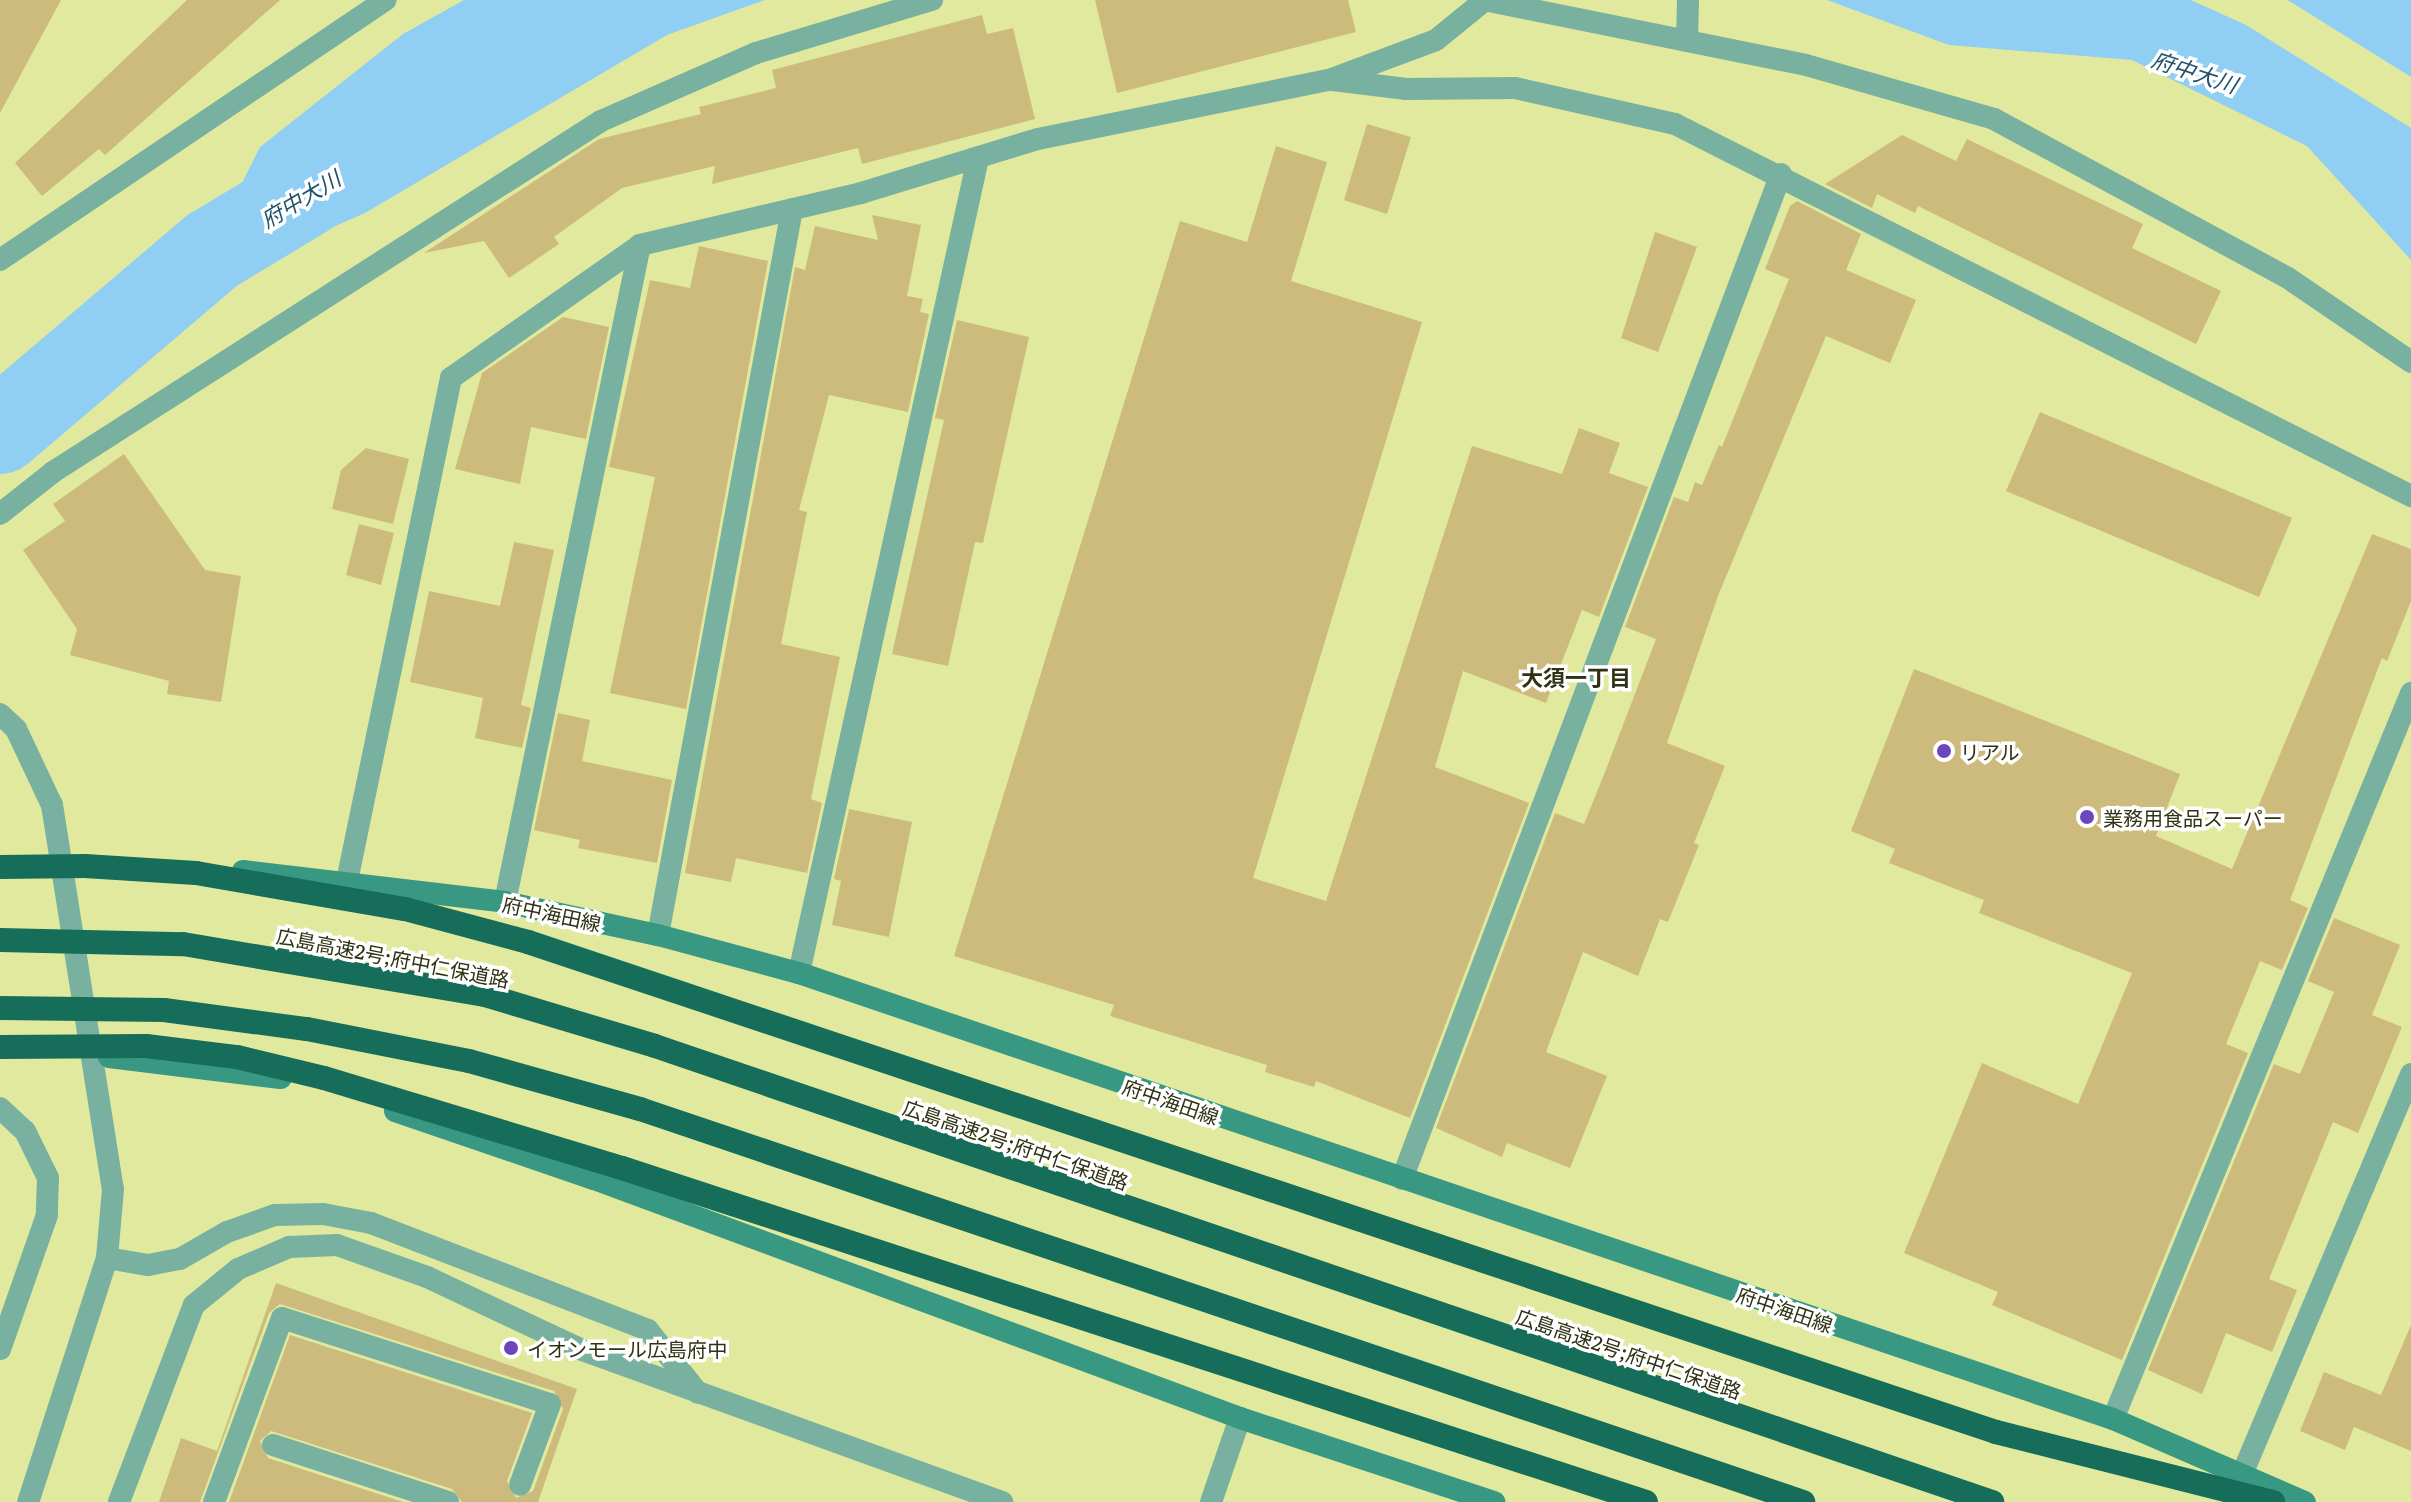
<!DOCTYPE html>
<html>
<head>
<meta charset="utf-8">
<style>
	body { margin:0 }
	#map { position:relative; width:2411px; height:1502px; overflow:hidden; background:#e0e99d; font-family:Literata,"Noto Sans JP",serif }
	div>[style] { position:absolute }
	.water>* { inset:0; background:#90cff3 }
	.river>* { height:86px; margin:-43px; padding:0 43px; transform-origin:43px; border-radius:43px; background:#90cff3 }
	.building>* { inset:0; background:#cdbb7e }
	.service>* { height:22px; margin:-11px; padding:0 11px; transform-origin:11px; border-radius:11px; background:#79b1a0 }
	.minor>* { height:22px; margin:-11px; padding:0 11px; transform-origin:11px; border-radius:11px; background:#79b1a0 }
	.tertiary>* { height:22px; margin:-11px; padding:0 11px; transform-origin:11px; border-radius:11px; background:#79b1a0 }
	.secondary>* { height:22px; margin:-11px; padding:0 11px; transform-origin:11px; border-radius:11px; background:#399881 }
	.motorway>* { height:24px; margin:-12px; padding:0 12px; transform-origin:12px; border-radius:12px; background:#156d5a }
	.motorway-bridge>* { height:24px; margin:-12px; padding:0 12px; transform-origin:12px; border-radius:12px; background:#156d5a }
	.dots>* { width:22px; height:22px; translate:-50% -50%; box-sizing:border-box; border:4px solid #fff; border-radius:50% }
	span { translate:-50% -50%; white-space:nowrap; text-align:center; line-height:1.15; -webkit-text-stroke:7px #fff; paint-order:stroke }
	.poi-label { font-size:20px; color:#2f3213 }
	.left { translate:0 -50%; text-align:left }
	.street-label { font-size:20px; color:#2f3213 }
	.water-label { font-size:22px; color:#20526b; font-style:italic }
	.neighbourhood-label { font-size:22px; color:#2f3213; font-weight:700 }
</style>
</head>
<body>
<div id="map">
	<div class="water">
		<i style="clip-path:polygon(464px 0,765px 0,667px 35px,365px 213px,188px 291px,260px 147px,403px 34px)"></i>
		<i style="clip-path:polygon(1827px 0,2191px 0,2246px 25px,2411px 128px,2411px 260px,2307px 146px,2132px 60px,1949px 45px)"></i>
		<i style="clip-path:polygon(2287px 0,2411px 0,2411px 77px,2294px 4px)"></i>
	</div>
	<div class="river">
		<i style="left:0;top:431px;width:280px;rotate:-40.4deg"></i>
		<i style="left:213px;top:250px;width:109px;rotate:-31.1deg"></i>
	</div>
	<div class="building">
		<i style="clip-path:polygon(0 0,61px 0,0 113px)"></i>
		<i style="clip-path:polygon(187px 0,280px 0,105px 155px,99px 149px,42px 196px,15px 163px)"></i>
		<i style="clip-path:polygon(1095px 0,1348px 0,1356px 32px,1117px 93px)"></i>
		<i style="clip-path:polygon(982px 15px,987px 34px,1013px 28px,1035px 119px,862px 164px,858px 148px,712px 184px,715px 166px,622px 188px,554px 237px,559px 244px,509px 278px,484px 241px,424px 253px,599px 139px,701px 114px,699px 107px,776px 88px,772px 70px)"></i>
		<i style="clip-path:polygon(1367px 124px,1411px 137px,1387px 214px,1344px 200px)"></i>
		<i style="clip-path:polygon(1902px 135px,1956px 161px,1967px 139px,2143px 224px,2132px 248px,2221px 291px,2196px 344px,1918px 206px,1915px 213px,1877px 194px,1872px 208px,1825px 184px)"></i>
		<i style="clip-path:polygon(1276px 146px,1327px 162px,1291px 281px,1422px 322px,1253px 878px,1326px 901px,1472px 446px,1562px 474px,1579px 428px,1620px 443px,1609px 473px,1648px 487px,1599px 617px,1582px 610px,1546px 703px,1463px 671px,1435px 767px,1529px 803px,1410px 1118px,1316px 1081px,1314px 1087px,1265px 1072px,1267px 1065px,1110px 1016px,1114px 1005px,954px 956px,1180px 221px,1247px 242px)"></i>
		<i style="clip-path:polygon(1797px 201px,1861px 234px,1846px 270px,1916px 300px,1890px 363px,1826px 336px,1718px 596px,1667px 743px,1725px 766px,1694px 843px,1699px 845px,1668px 922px,1660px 919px,1638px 976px,1583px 952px,1546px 1052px,1607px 1076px,1570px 1168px,1507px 1143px,1502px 1157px,1436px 1128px,1555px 813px,1584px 824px,1605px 772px,1656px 639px,1625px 627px,1674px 497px,1688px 502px,1695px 482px,1702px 485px,1719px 445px,1722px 447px,1789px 279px,1765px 269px,1790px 206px)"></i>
		<i style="clip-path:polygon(872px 215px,921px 225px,907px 296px,923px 299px,920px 312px,929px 314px,908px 412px,829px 395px,799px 510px,807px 512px,781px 644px,840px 657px,811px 799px,822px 803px,807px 873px,736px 858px,731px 882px,685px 873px,795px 267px,805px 270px,815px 226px,878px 240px)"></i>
		<i style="clip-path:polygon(1655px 232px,1697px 247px,1658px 352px,1621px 338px)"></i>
		<i style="clip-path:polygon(699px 246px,768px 261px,686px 709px,610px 693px,655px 477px,609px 467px,650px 280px,690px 288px)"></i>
		<i style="clip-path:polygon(563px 317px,609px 327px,586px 439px,531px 427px,520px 484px,455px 469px,482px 373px)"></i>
		<i style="clip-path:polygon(957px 320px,1029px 337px,983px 543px,975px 542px,948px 666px,892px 654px,944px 420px,935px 418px)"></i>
		<i style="clip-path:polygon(2040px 412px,2292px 518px,2259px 597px,2006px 491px)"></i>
		<i style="clip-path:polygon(366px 448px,409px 459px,393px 524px,332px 509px,341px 470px)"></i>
		<i style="clip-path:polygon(124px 454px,205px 570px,241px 576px,221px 702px,167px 694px,169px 681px,70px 655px,77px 629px,23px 550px,65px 521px,53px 504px)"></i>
		<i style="clip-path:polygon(359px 524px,394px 533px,381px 585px,346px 575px)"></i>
		<i style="clip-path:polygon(2372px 534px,2411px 549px,2411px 601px,2387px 661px,2382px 658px,2290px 900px,2308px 908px,2282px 970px,2260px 961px,2226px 1044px,2248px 1053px,2122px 1360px,1992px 1305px,1998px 1292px,1904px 1253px,1982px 1063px,2078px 1104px,2132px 973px,1979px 913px,1984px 900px,1889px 863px,1895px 849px,1851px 831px,1914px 669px,2180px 774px,2156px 836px,2232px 869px)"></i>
		<i style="clip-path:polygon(514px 542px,554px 550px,521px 705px,531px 708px,522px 748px,475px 738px,483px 698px,410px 682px,429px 591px,500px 606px)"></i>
		<i style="clip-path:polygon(558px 713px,590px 720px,582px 761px,672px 780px,657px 863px,578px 848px,580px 840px,534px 830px)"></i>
		<i style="clip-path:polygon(849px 809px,912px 822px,889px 937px,832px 925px,841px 881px,834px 879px)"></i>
		<i style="clip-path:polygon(2334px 918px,2400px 945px,2372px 1015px,2402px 1027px,2358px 1133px,2333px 1122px,2269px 1279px,2297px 1290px,2272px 1352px,2226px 1333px,2202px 1394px,2148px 1370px,2274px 1064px,2300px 1074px,2334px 992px,2308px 981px)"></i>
		<i style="clip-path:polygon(276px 1283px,577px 1389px,538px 1502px,462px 1502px,452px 1489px,271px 1431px,260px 1441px,268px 1458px,403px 1502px,229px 1502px,290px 1335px,532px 1413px,507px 1481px,516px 1498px,533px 1491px,563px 1409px,554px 1391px,280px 1304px,269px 1313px,200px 1502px,159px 1502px,181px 1438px,217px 1451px)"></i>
		<i style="clip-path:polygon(2411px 1325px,2411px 1451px,2354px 1427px,2345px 1450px,2300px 1431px,2324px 1372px,2381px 1395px)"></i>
	</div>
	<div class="service">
		<i style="left:107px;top:1258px;width:42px;rotate:9.7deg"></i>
		<i style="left:148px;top:1265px;width:33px;rotate:-11deg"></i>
		<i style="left:180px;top:1259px;width:54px;rotate:-29.9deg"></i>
		<i style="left:227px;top:1232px;width:51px;rotate:-19.5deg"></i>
		<i style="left:275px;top:1215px;width:48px;rotate:-1.2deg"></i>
		<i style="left:323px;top:1214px;width:49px;rotate:10.6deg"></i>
		<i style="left:371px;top:1223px;width:297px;rotate:21.1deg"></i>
		<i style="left:648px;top:1330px;width:80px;rotate:51.6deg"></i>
		<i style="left:273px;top:1445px;width:184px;rotate:18deg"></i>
		<i style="left:119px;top:1502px;width:211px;rotate:-69.2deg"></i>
		<i style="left:194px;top:1305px;width:57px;rotate:-39.3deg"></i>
		<i style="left:238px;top:1269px;width:56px;rotate:-23.3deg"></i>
		<i style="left:289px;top:1247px;width:48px;rotate:-2.4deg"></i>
		<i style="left:337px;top:1245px;width:96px;rotate:19.6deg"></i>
		<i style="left:427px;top:1277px;width:171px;rotate:25.2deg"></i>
		<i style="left:582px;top:1350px;width:447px;rotate:19.9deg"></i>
		<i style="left:214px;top:1502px;width:196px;rotate:-69.7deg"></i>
		<i style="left:282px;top:1318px;width:281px;rotate:17.8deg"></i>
		<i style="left:550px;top:1404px;width:86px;rotate:110.3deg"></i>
		<i style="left:1211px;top:1502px;width:89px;rotate:-71deg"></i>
	</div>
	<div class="minor">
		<i style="left:1484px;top:0;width:328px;rotate:11.4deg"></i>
		<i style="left:1806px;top:65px;width:196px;rotate:16deg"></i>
		<i style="left:1994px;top:119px;width:334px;rotate:28.4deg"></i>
		<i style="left:2288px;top:278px;width:149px;rotate:34.3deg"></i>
		<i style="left:1687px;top:41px;width:41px;rotate:-88.6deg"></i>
		<i style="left:1333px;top:80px;width:74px;rotate:7deg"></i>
		<i style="left:1406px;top:89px;width:109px;rotate:-0.5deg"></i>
		<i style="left:1515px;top:88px;width:164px;rotate:12.7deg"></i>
		<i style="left:1675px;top:124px;width:825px;rotate:26.81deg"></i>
		<i style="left:0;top:260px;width:465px;rotate:-34deg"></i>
		<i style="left:0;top:514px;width:68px;rotate:-38.4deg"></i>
		<i style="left:53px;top:472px;width:651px;rotate:-32.64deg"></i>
		<i style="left:601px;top:121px;width:169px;rotate:-23.7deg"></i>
		<i style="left:756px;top:53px;width:184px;rotate:-16.8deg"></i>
		<i style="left:347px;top:881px;width:514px;rotate:-78.32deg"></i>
		<i style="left:451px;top:378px;width:231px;rotate:-35.1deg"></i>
		<i style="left:505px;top:902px;width:671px;rotate:-78.39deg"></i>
		<i style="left:640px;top:245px;width:227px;rotate:-13.2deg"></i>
		<i style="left:861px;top:193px;width:185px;rotate:-17deg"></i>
		<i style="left:1038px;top:139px;width:297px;rotate:-11.5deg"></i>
		<i style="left:1329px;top:80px;width:114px;rotate:-20.5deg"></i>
		<i style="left:1436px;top:40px;width:63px;rotate:-39.2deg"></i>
		<i style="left:658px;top:935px;width:738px;rotate:-79.54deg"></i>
		<i style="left:799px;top:973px;width:834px;rotate:-77.61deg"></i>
		<i style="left:0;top:1108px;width:34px;rotate:43deg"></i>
		<i style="left:25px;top:1131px;width:52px;rotate:63.9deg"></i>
		<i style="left:48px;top:1178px;width:37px;rotate:92deg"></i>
		<i style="left:47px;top:1215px;width:142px;rotate:109.3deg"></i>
		<i style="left:1402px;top:1179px;width:1074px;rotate:-69.34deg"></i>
		<i style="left:2113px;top:1419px;width:785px;rotate:-67.68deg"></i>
		<i style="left:2243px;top:1472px;width:432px;rotate:-67.1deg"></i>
	</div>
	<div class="tertiary">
		<i style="left:0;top:714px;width:22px;rotate:43deg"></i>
		<i style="left:16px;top:729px;width:84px;rotate:64.7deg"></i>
		<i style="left:52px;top:805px;width:389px;rotate:81deg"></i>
		<i style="left:113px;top:1189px;width:69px;rotate:95deg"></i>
		<i style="left:107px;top:1258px;width:256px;rotate:107.9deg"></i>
	</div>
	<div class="secondary">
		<i style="left:243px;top:871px;width:264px;rotate:6.7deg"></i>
		<i style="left:505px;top:902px;width:157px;rotate:12.2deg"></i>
		<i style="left:658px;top:935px;width:146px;rotate:15.1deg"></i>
		<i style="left:799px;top:973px;width:1388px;rotate:18.75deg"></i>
		<i style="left:2113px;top:1419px;width:209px;rotate:23.4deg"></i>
		<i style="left:109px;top:1057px;width:173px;rotate:7deg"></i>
		<i style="left:395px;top:1111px;width:210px;rotate:18.9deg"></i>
		<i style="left:594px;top:1179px;width:689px;rotate:20.3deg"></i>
		<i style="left:1240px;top:1418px;width:268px;rotate:18.3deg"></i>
	</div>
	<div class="motorway">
		<i style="left:196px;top:873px;width:212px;rotate:9.8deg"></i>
		<i style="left:405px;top:909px;width:127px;rotate:15deg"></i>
		<i style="left:528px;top:942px;width:1548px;rotate:18.46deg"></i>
		<i style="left:1996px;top:1432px;width:286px;rotate:14.2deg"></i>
		<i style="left:622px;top:1168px;width:1077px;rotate:18.06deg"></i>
	</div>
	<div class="motorway-bridge">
		<i style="left:0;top:867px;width:85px;rotate:-0.7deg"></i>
		<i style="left:85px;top:866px;width:111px;rotate:3.6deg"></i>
		<i style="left:0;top:940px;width:183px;rotate:1.3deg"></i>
		<i style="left:183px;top:944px;width:306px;rotate:9.6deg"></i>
		<i style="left:485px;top:995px;width:177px;rotate:16.7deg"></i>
		<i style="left:655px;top:1046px;width:1413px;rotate:18.83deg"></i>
		<i style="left:0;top:1008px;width:164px;rotate:0.7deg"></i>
		<i style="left:164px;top:1010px;width:144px;rotate:7.6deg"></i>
		<i style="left:307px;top:1029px;width:165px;rotate:11.2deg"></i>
		<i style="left:469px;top:1061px;width:178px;rotate:15.7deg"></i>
		<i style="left:640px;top:1109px;width:1228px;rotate:18.67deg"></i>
		<i style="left:0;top:1047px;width:146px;rotate:-0.4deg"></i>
		<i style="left:146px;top:1046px;width:92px;rotate:6.9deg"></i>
		<i style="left:237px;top:1057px;width:89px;rotate:13.6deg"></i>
		<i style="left:324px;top:1078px;width:311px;rotate:16.8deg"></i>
	</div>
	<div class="dots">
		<i style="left:1944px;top:751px;background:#6d46be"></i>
		<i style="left:2087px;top:817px;background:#6d46be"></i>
		<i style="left:511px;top:1348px;background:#6d46be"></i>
	</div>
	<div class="poi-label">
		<span class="left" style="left:1960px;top:751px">リアル</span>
		<span class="left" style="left:2103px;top:817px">業務用食品スーパー</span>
		<span class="left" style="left:527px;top:1348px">イオンモール広島府中</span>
	</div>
	<div class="street-label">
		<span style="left:552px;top:913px;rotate:12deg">府中海田線</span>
		<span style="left:393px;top:957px;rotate:11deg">広島高速2号;府中仁保道路</span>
		<span style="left:1171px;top:1101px;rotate:19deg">府中海田線</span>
		<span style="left:1016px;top:1144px;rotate:19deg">広島高速2号;府中仁保道路</span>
		<span style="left:1785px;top:1309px;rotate:19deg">府中海田線</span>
		<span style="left:1629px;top:1353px;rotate:19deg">広島高速2号;府中仁保道路</span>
	</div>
	<div class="water-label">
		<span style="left:2195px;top:71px;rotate:18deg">府中大川</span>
		<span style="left:300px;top:198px;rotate:-31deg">府中大川</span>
	</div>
	<div class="neighbourhood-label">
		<span style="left:1576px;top:677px">大須一丁目</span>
	</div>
</div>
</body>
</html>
